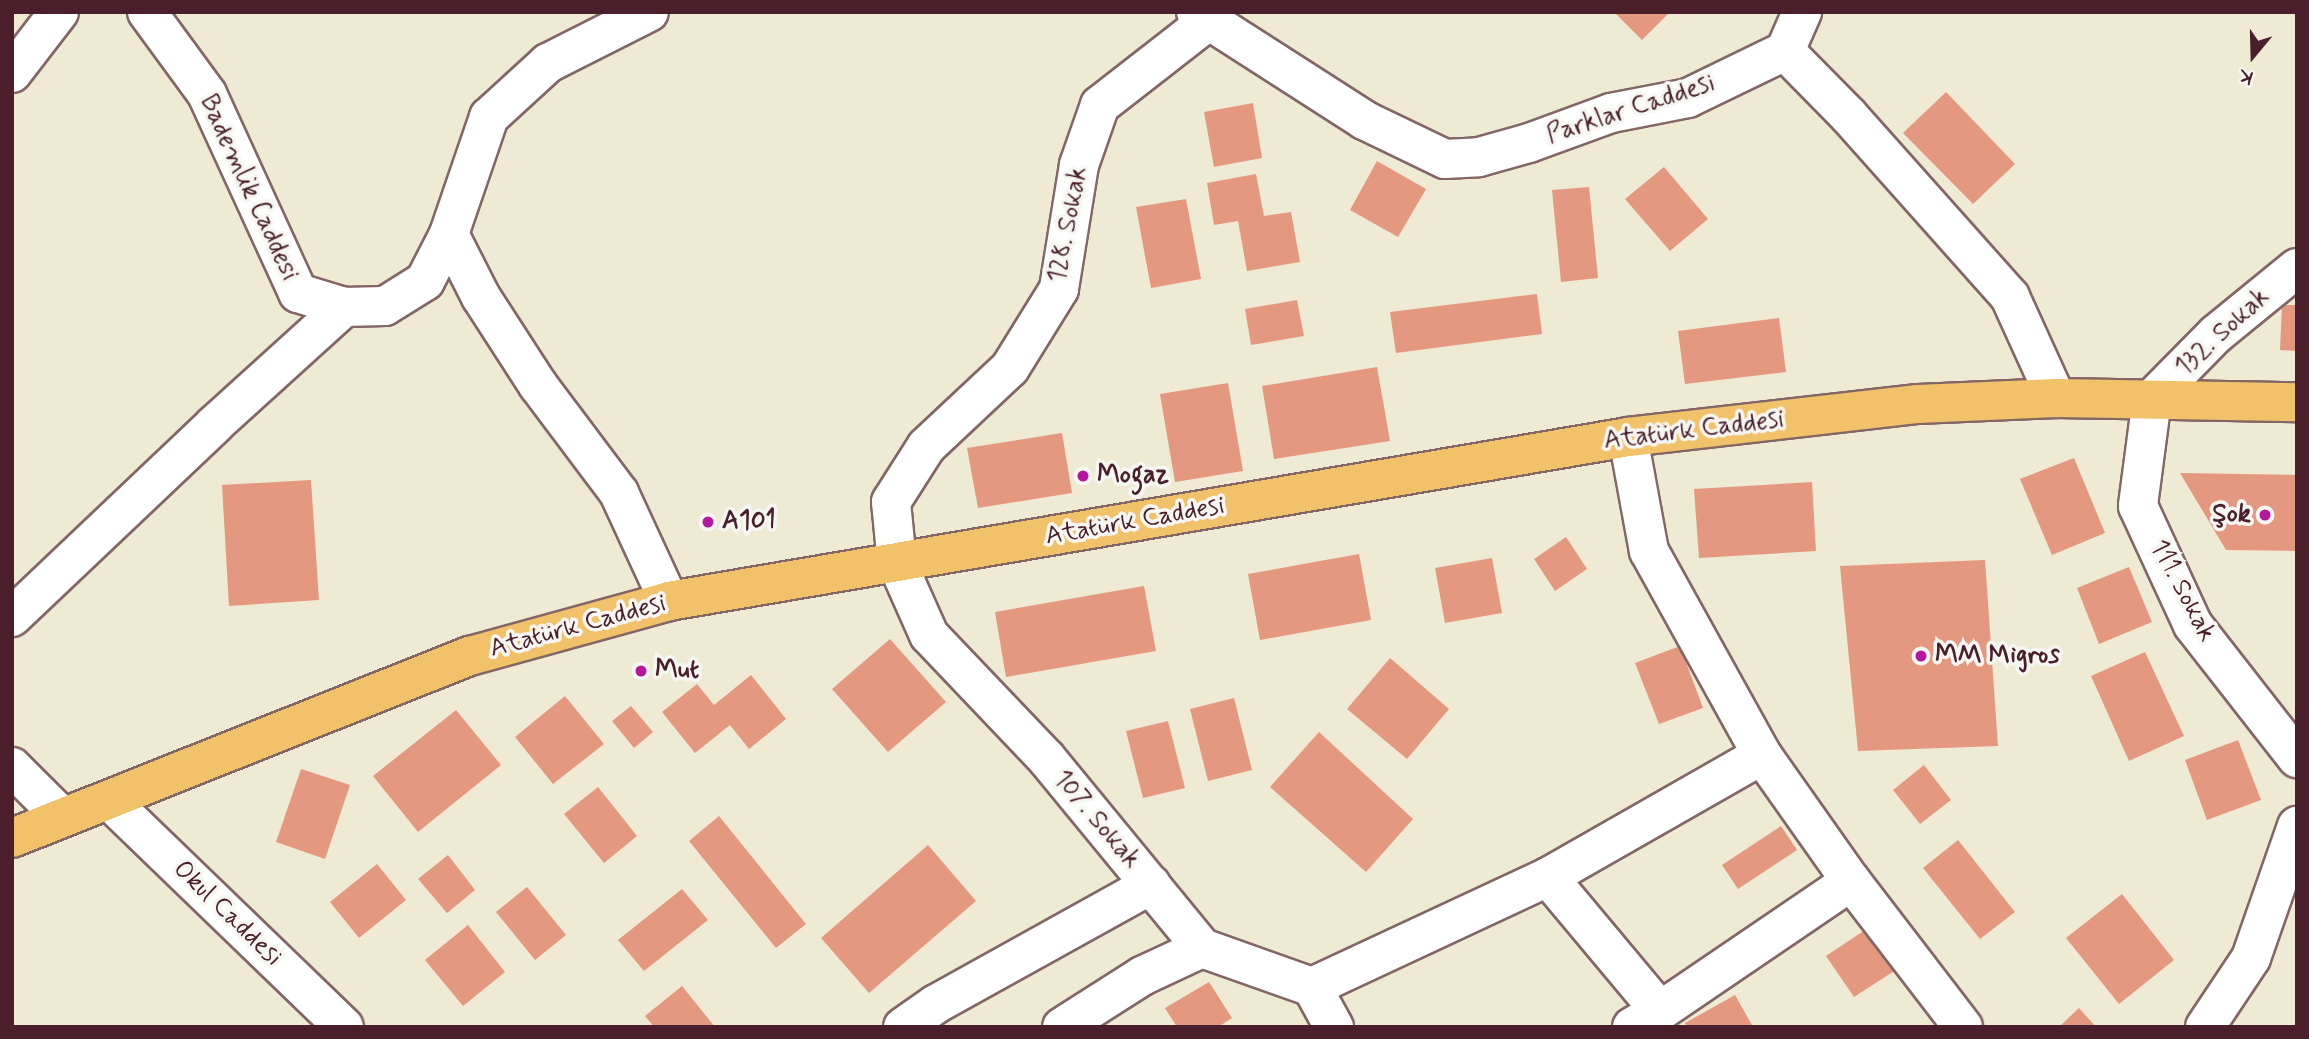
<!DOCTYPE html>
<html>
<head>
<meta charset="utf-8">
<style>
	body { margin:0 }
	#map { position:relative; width:2309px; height:1039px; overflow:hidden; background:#eeead4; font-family:Mynerve,sans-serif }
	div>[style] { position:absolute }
	.building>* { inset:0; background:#e59880 }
	.roads { filter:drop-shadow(2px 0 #836666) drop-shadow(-2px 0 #836666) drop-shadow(0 2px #836666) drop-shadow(0 -2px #836666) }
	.minor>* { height:38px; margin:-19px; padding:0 19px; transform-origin:19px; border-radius:19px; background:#fff }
	.major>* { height:38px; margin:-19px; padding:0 19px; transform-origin:19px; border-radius:19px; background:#f2c26a }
	.dots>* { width:19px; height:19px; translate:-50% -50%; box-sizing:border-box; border:4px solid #f6f6f2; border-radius:50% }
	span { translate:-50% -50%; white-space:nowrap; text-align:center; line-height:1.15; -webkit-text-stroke:7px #f6f6f2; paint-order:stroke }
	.street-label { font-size:26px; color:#4a1f2b }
	.poi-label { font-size:26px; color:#4a1f2b; font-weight:700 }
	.left { translate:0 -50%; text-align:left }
	.right { translate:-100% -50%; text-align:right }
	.frame { position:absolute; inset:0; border:14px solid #4a1f2b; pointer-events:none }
	.north { position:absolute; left:2218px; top:21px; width:70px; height:70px; -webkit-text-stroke:5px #f6f6f2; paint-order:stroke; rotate:199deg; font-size:19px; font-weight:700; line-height:28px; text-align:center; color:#4a1f2b }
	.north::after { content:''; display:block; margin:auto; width:24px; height:32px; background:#4a1f2b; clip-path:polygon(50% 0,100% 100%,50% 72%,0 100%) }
</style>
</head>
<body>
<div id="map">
	<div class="building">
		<i style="clip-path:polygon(1614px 12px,1670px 12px,1642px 40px)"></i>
		<i style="clip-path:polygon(1946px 92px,2015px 164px,1973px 204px,1903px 133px)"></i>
		<i style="clip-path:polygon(1253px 103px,1262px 158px,1214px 167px,1204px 112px)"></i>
		<i style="clip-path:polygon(1377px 161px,1426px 189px,1398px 237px,1350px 210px)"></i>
		<i style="clip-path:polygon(1664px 167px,1708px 219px,1670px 251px,1625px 199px)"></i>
		<i style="clip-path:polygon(1256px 174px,1264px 216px,1291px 212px,1300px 262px,1247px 271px,1238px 221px,1214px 225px,1207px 183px)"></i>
		<i style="clip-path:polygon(1589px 187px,1598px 278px,1561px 282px,1552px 190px)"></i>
		<i style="clip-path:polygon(1186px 199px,1201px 279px,1151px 288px,1136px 207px)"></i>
		<i style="clip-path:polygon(1537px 294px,1542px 334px,1396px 353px,1390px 312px)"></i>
		<i style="clip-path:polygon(1297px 300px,1304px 336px,1251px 345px,1245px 309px)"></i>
		<i style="clip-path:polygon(2282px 305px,2297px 305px,2297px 351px,2280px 350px)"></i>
		<i style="clip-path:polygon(1779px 318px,1786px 372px,1685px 384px,1678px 331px)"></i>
		<i style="clip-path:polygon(1377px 367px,1390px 441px,1274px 459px,1262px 386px)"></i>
		<i style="clip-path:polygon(1228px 383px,1243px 471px,1175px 482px,1160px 394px)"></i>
		<i style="clip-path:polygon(1062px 433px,1072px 493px,978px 508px,967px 448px)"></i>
		<i style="clip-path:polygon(2074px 458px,2105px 533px,2052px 555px,2020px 479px)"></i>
		<i style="clip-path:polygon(2180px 473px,2297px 475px,2297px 551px,2226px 550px)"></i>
		<i style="clip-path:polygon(311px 480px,319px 600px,229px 606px,222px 485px)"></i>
		<i style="clip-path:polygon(1812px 482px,1816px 551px,1699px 558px,1694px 489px)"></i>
		<i style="clip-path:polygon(1566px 537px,1587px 569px,1555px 591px,1534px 559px)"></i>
		<i style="clip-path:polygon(1359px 554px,1371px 620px,1260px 640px,1248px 574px)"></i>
		<i style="clip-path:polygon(1492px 558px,1502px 613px,1445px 623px,1435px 568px)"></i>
		<i style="clip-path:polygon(1985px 560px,1998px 746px,1858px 751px,1840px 566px)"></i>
		<i style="clip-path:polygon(2129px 567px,2152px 622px,2099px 644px,2077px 588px)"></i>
		<i style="clip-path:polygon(1144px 586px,1156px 651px,1006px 677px,995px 612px)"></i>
		<i style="clip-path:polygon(890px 639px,946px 702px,888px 752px,832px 689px)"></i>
		<i style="clip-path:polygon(1680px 646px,1703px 708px,1659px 724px,1635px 663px)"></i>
		<i style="clip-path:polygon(2145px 652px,2184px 736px,2129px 761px,2091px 676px)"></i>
		<i style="clip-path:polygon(1390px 658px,1449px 709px,1407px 759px,1347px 709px)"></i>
		<i style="clip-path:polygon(751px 675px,786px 719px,749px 749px,730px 725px,695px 753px,662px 712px,697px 684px,714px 705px)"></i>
		<i style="clip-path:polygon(565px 696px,604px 744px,553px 784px,515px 737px)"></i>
		<i style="clip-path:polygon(1234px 698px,1252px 770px,1208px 781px,1190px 709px)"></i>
		<i style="clip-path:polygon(631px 706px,653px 732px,634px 748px,612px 721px)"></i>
		<i style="clip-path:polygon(456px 710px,501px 765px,418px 832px,373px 776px)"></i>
		<i style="clip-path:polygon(1168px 721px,1185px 788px,1143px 798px,1126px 731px)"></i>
		<i style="clip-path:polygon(1319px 732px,1413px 819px,1366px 872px,1270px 787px)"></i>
		<i style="clip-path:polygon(2238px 740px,2261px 800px,2207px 820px,2185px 760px)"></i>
		<i style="clip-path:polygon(1924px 765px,1951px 800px,1920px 824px,1893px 790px)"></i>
		<i style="clip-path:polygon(301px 769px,350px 785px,325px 859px,276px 842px)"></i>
		<i style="clip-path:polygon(598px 787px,637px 836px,604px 863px,564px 814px)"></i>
		<i style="clip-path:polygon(719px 816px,806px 924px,776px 948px,689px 841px)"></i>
		<i style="clip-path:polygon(1781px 826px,1797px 850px,1738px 889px,1722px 865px)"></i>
		<i style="clip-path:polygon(1958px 840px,2015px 912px,1980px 939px,1923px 868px)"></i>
		<i style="clip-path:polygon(928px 845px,976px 901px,869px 993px,821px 938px)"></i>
		<i style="clip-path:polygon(448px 855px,475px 890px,447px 913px,418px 879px)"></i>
		<i style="clip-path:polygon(377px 864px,406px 900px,359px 938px,330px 902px)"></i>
		<i style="clip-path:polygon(527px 887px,566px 935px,535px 960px,496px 912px)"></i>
		<i style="clip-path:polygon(682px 889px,708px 920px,644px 971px,618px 940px)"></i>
		<i style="clip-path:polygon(2122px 894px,2174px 960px,2119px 1004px,2066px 938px)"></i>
		<i style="clip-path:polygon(468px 925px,505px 972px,463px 1006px,425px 960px)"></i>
		<i style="clip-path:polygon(1871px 926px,1899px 968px,1854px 997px,1826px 956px)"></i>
		<i style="clip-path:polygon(1209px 982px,1232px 1018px,1218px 1027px,1177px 1027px,1165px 1008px)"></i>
		<i style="clip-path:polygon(682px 986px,715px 1027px,654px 1027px,645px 1016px)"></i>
		<i style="clip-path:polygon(1735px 995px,1753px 1027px,1687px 1027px,1685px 1023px)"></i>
		<i style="clip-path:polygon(2079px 1008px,2096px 1027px,2059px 1027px)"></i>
	</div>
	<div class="roads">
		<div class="minor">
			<i style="left:147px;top:12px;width:102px;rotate:53.8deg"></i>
			<i style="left:207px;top:94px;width:219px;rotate:65.4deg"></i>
			<i style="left:298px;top:293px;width:48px;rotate:16.9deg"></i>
			<i style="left:344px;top:307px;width:41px;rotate:-1.4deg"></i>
			<i style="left:385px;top:306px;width:47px;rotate:-32deg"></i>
			<i style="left:425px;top:281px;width:53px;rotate:-62.9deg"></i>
			<i style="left:449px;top:234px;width:124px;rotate:-71.1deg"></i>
			<i style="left:489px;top:117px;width:80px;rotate:-42.5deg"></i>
			<i style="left:548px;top:63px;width:113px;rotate:-26.8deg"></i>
			<i style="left:1196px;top:12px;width:200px;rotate:32.7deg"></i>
			<i style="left:1364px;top:120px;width:90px;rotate:25.7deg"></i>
			<i style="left:1445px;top:159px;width:34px;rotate:-3deg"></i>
			<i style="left:1479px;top:157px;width:52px;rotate:-15.6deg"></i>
			<i style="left:1529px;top:143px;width:87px;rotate:-20.1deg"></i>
			<i style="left:1611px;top:113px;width:78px;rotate:-11deg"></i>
			<i style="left:1688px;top:98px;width:108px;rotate:-25.9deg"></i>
			<i style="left:1785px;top:51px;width:91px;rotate:45.4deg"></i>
			<i style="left:1849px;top:116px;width:242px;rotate:48.3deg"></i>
			<i style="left:2010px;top:297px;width:111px;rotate:65.5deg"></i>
			<i style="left:1216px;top:12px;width:12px;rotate:132deg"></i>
			<i style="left:1208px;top:21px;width:137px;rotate:142.1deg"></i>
			<i style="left:1100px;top:105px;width:64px;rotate:109.3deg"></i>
			<i style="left:1079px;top:165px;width:126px;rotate:99.2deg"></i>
			<i style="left:1059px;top:289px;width:93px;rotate:121.8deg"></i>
			<i style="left:1010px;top:368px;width:115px;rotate:136.8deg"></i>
			<i style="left:926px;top:447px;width:65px;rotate:122.5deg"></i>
			<i style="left:891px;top:502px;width:61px;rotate:84.4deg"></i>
			<i style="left:897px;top:563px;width:79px;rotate:66deg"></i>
			<i style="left:929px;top:635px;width:171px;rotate:46.4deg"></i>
			<i style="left:1047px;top:759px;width:244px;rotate:50.6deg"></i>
			<i style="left:1202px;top:948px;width:117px;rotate:19.5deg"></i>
			<i style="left:1312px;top:987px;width:46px;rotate:61.2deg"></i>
			<i style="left:1785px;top:51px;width:43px;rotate:-66.4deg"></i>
			<i style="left:12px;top:73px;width:77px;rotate:-52.4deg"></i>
			<i style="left:449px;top:234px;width:71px;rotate:63.1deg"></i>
			<i style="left:481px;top:297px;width:105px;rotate:57.1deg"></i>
			<i style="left:538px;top:385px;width:135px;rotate:53.1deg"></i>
			<i style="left:619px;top:493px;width:119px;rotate:65.2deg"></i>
			<i style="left:2297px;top:268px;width:104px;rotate:140.8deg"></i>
			<i style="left:2216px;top:334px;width:91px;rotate:134.6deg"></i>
			<i style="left:2152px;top:399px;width:108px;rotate:97.5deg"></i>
			<i style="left:2138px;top:506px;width:131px;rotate:65.2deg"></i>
			<i style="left:2193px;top:625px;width:169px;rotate:52deg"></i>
			<i style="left:1628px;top:437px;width:116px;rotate:79.6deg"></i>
			<i style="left:1649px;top:551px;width:233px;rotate:61deg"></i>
			<i style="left:1762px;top:755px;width:154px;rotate:54.8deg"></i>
			<i style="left:1851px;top:881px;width:184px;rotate:52.5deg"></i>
			<i style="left:12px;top:617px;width:279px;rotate:-43.5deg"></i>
			<i style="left:214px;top:425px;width:176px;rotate:-42.2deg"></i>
			<i style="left:12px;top:767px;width:71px;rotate:45deg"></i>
			<i style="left:110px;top:801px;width:325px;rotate:44deg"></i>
			<i style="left:1548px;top:877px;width:175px;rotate:50.1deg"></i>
			<i style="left:1312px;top:987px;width:260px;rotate:-25deg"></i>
			<i style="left:1548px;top:877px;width:246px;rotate:-29.7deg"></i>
			<i style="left:903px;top:1027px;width:40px;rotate:-34.9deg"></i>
			<i style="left:936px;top:1004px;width:246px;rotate:-29deg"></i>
			<i style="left:1062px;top:1027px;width:95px;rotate:-32.5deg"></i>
			<i style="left:1142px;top:976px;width:66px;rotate:-25deg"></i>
			<i style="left:1632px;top:1027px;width:32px;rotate:-30deg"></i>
			<i style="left:1660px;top:1011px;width:231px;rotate:-34.2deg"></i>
			<i style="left:2205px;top:1027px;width:83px;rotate:-56.3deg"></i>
			<i style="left:2251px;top:958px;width:140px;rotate:-70.8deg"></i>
		</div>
		<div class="major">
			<i style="left:12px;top:838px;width:493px;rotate:-21.7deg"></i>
			<i style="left:470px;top:656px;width:206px;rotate:-15.4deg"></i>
			<i style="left:669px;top:601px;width:973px;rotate:-9.7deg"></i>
			<i style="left:1628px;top:437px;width:292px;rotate:-6.5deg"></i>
			<i style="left:1918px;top:404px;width:138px;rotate:-2.5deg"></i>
			<i style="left:2056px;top:398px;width:241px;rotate:1deg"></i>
		</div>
	</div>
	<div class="dots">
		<i style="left:1083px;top:476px;background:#b5179e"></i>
		<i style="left:2265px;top:515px;background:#b5179e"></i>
		<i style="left:708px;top:522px;background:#b5179e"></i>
		<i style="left:1921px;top:656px;background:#b5179e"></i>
		<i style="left:641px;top:671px;background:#b5179e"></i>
	</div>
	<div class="street-label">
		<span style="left:1631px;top:110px;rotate:-18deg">Parklar Caddesi</span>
		<span style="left:248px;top:188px;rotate:65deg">Bademlik Caddesi</span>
		<span style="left:1069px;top:225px;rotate:-79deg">128. Sokak</span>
		<span style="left:2223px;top:333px;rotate:-42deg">132. Sokak</span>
		<span style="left:1694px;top:431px;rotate:-7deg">Atatürk Caddesi</span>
		<span style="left:1135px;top:522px;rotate:-10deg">Atatürk Caddesi</span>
		<span style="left:2182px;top:591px;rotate:62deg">111. Sokak</span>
		<span style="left:578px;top:627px;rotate:-15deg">Atatürk Caddesi</span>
		<span style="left:1096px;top:820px;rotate:50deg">107. Sokak</span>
		<span style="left:227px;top:914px;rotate:44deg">Okul Caddesi</span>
	</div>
	<div class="poi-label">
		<span class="left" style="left:1097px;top:476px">Mogaz</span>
		<span class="right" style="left:2251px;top:515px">Şok</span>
		<span class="left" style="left:722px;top:522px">A101</span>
		<span class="left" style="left:1935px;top:656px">MM Migros</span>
		<span class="left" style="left:655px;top:671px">Mut</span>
	</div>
	<div class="frame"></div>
	<div class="north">K</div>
</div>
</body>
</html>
